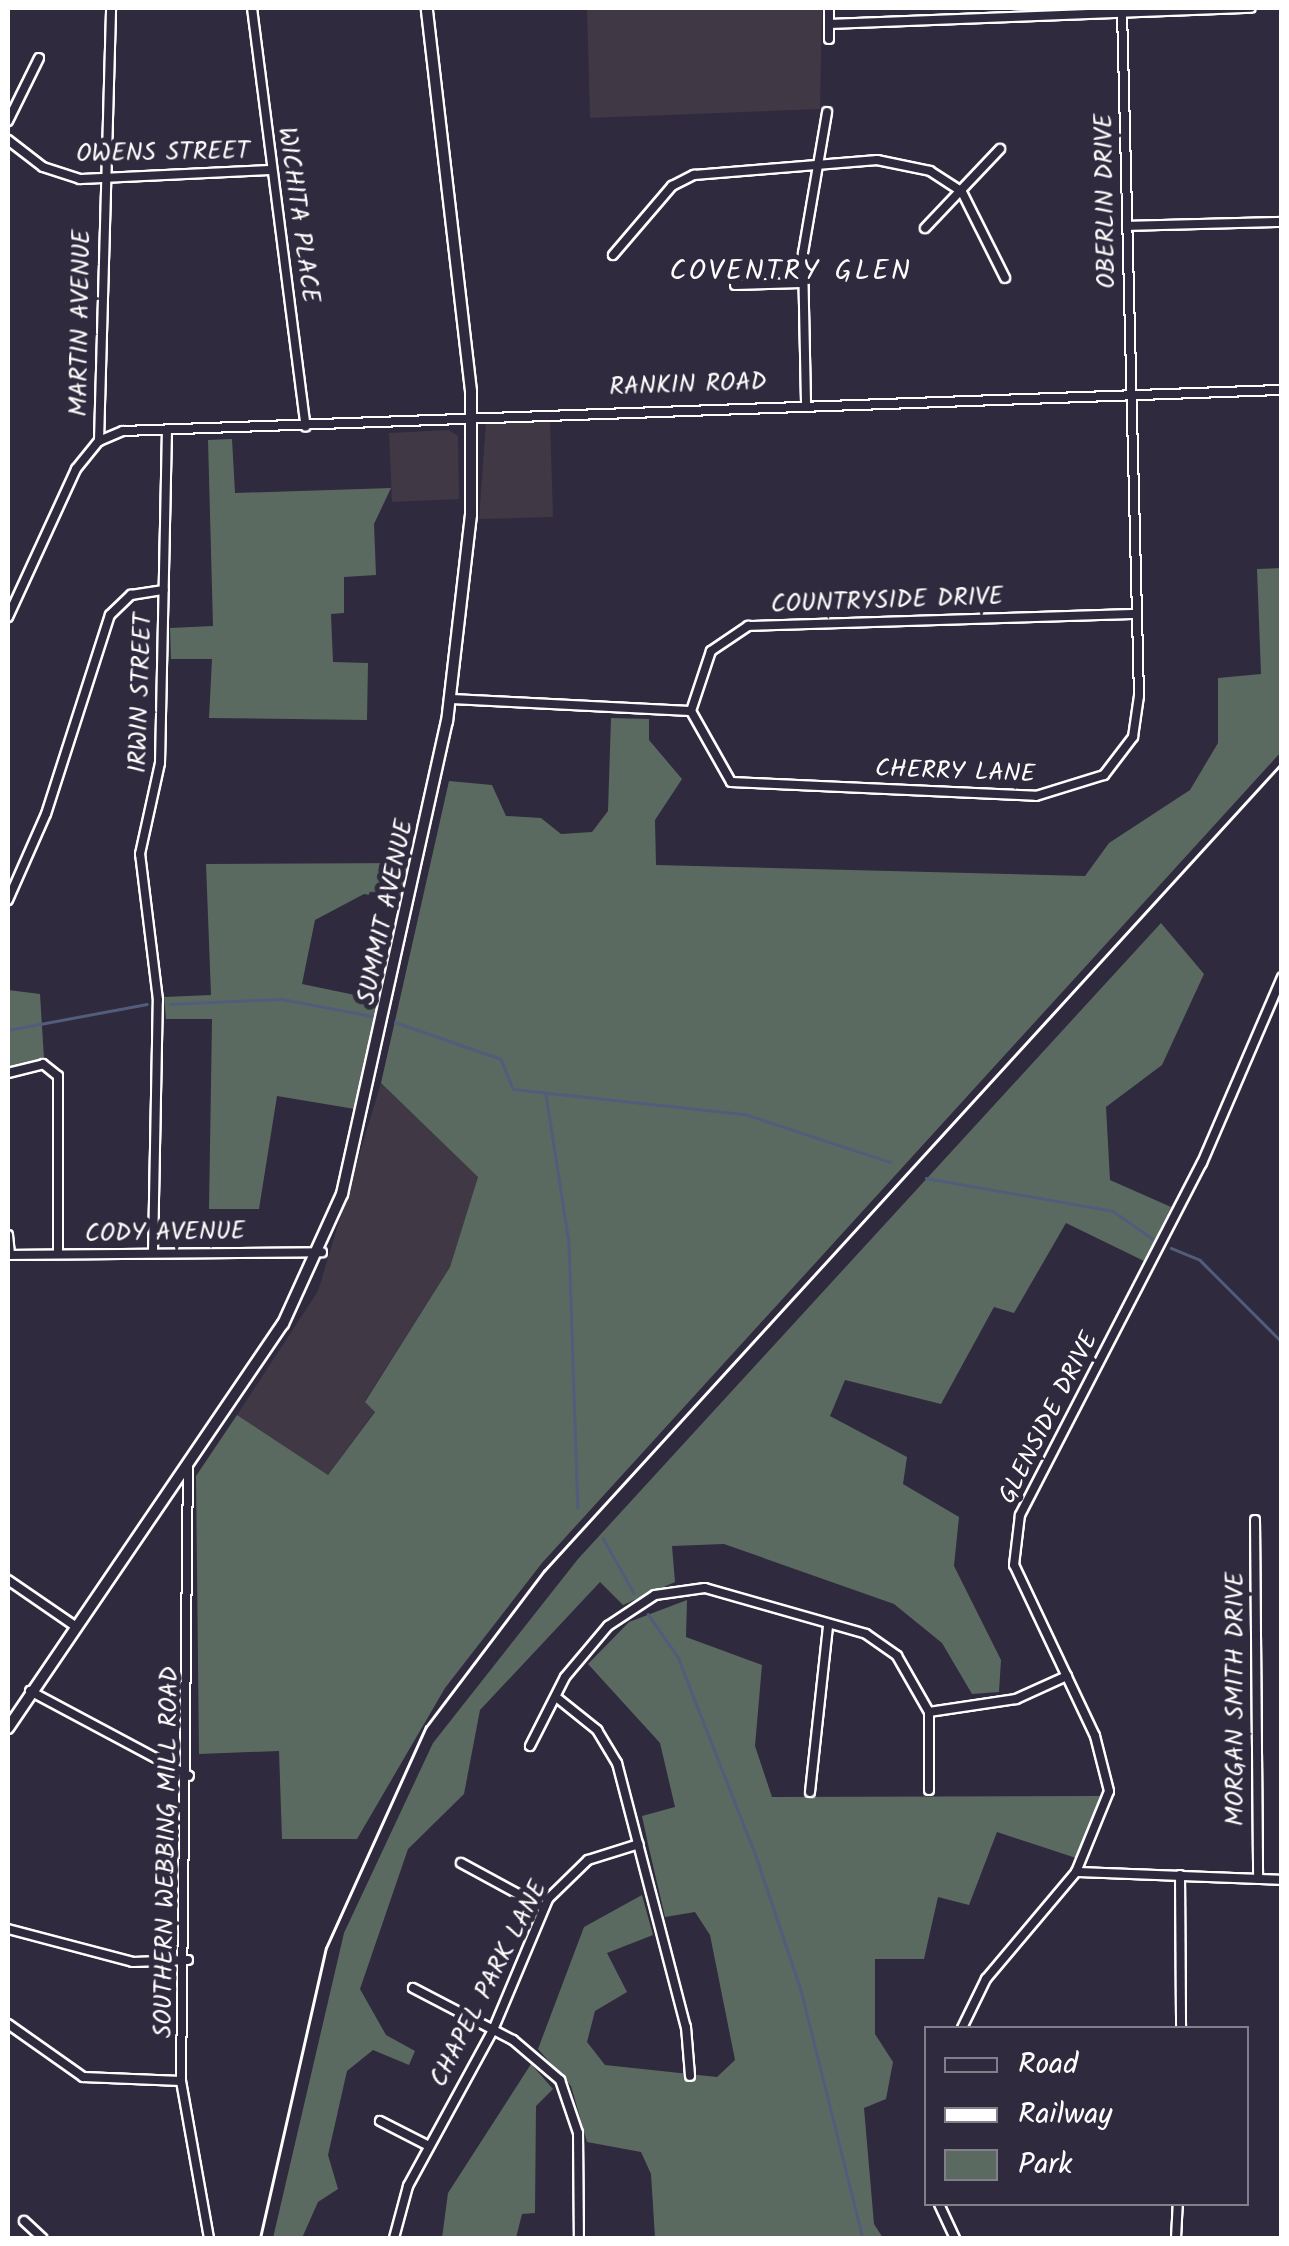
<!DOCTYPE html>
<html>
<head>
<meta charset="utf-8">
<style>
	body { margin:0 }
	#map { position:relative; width:1289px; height:2246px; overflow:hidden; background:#2f2a3d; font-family:Kalam,sans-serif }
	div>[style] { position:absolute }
	.built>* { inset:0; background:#413845 }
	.green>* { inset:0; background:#5b6a61 }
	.stream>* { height:2.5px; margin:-1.25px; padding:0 1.25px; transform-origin:1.25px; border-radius:1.25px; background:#515d7a }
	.roads { filter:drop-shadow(2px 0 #fff) drop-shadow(-2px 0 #fff) drop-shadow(0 2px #fff) drop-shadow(0 -2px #fff) }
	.minor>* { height:8px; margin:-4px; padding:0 4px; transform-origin:4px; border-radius:4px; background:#2f2a3d }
	.major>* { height:10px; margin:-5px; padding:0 5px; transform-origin:5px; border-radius:5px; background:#2f2a3d }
	.rail>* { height:2.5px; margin:-1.25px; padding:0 1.25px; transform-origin:1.25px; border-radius:1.25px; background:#fff }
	span { translate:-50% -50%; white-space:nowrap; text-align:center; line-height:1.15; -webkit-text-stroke:10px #2f2a3d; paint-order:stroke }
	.street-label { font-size:25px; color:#fff }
	.neighbourhood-label { font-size:28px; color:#fff; letter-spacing:2.5px }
	.frame { position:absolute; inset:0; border:10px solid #fff; pointer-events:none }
	.legend { position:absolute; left:924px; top:2026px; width:325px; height:180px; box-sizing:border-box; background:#2f2a3d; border:2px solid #827f8b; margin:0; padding:12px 18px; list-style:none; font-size:30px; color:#fff }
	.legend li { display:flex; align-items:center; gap:20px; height:50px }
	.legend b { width:50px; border:2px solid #827f8b }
</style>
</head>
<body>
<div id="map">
	<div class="built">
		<i style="clip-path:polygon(587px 8px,822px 8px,820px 109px,590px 118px)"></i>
		<i style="clip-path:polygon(550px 421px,553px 517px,479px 519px,486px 422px)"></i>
		<i style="clip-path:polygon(449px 430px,458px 436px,459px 499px,392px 502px,389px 433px)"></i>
		<i style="clip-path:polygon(381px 1083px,478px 1177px,450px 1267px,365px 1401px,375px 1411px,328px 1475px,237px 1415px,318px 1291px)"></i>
	</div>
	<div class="green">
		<i style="clip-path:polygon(232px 439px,235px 493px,391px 488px,374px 524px,376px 575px,344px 577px,344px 613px,331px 614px,333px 662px,368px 663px,367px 720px,209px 718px,212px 659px,171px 659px,170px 628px,213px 626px,208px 440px)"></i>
		<i style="clip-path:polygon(1281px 568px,1281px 752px,542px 1563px,445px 1688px,357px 1839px,282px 1839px,279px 1751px,199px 1754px,196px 1476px,237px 1415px,328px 1475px,375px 1412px,365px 1402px,450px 1267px,478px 1177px,381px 1083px,449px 781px,492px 785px,506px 816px,541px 818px,561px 834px,592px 832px,608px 811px,611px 718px,649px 719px,649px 740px,682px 779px,655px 820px,656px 865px,1085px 876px,1109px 843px,1190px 790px,1218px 743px,1218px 678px,1261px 674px,1257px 569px)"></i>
		<i style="clip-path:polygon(410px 863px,403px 901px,364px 894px,315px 920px,302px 984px,379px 1000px,355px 1109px,277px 1096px,259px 1209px,209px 1209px,212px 1019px,166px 1019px,164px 997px,211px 995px,206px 864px)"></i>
		<i style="clip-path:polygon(1161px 923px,1204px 974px,1162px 1065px,1106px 1107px,1110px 1180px,1171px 1207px,1144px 1261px,1066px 1223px,1014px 1313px,994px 1307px,941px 1404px,845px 1380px,830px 1416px,907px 1457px,903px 1484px,959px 1517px,954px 1566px,1001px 1660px,999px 1692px,972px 1694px,942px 1643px,894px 1604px,724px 1544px,672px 1546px,675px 1582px,623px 1605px,600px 1582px,480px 1710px,464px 1794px,408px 1849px,360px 1989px,386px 2035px,415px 2051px,409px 2065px,373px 2050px,347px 2071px,328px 2155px,338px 2189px,318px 2202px,302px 2238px,273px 2238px,344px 1933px,433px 1743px,578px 1559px)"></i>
		<i style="clip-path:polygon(8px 990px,40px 994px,44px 1058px,8px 1068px)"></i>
		<i style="clip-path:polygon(687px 1600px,686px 1637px,762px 1665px,755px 1746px,772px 1797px,1100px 1796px,1076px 1858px,997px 1832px,969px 1905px,938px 1897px,924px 1959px,875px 1959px,875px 2034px,893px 2062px,886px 2099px,864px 2108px,874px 2224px,883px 2238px,655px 2238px,651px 2174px,641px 2152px,587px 2142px,571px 2086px,538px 2049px,584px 1927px,642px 1895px,653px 1935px,607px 1953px,627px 1992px,595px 2011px,587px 2042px,605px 2065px,717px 2077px,735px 2060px,710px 1935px,695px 1912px,665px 1917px,648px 1844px,642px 1816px,675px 1807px,660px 1743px,588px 1664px,629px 1622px)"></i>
		<i style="clip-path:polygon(531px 2064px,553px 2089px,536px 2106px,535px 2213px,522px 2214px,516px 2238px,442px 2238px,448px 2193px)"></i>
	</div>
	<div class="stream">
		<i style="left:170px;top:1004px;width:112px;rotate:-2.6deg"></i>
		<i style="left:282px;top:999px;width:92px;rotate:10.7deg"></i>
		<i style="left:395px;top:1022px;width:112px;rotate:19.2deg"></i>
		<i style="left:501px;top:1059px;width:32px;rotate:68deg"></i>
		<i style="left:513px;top:1089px;width:233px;rotate:6.2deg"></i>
		<i style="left:745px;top:1114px;width:153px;rotate:18.3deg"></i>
		<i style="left:8px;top:1030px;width:141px;rotate:-10.6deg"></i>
		<i style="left:546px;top:1094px;width:150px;rotate:81.2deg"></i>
		<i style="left:569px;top:1242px;width:266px;rotate:88.1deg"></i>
		<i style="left:926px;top:1178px;width:190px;rotate:10deg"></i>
		<i style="left:1113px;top:1211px;width:49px;rotate:35deg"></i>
		<i style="left:1171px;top:1248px;width:31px;rotate:22deg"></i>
		<i style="left:1200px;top:1260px;width:116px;rotate:45deg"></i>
		<i style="left:603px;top:1538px;width:63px;rotate:60.6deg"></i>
		<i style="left:648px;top:1614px;width:52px;rotate:55.1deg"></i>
		<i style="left:678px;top:1657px;width:214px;rotate:68.6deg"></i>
		<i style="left:756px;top:1856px;width:141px;rotate:71.4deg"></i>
		<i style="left:801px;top:1990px;width:256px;rotate:76deg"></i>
	</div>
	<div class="roads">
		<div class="minor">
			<i style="left:252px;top:8px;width:422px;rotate:82.7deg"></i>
			<i style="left:829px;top:24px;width:422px;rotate:-2.2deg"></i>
			<i style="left:829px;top:39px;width:31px;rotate:-90deg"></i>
			<i style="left:8px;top:121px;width:70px;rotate:-63.8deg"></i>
			<i style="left:8px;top:140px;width:44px;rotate:37.6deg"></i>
			<i style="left:43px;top:167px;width:39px;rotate:18deg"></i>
			<i style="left:80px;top:179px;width:191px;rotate:-2.7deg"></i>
			<i style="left:1127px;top:226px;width:155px;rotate:-1.5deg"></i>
			<i style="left:925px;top:228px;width:109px;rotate:-46.5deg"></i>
			<i style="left:613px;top:255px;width:91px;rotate:-49.5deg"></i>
			<i style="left:672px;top:186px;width:25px;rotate:-27deg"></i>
			<i style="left:694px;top:175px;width:184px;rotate:-4.7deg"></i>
			<i style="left:877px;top:160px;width:54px;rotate:11.7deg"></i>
			<i style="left:930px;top:171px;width:38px;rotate:33deg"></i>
			<i style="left:962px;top:192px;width:96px;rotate:63.4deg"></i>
			<i style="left:735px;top:285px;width:66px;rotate:-1.7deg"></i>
			<i style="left:806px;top:402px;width:149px;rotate:-91.2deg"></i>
			<i style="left:803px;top:253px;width:143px;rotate:-80.3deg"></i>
			<i style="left:99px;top:441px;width:433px;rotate:-88.4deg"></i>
			<i style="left:8px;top:617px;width:163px;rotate:-65.3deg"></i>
			<i style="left:76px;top:469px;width:36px;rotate:-51deg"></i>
			<i style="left:99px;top:441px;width:26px;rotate:-23deg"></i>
			<i style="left:123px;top:431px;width:1160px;rotate:-2.03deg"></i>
			<i style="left:451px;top:699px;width:240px;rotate:2.9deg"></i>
			<i style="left:691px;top:711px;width:81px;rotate:60.6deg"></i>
			<i style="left:731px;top:782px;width:305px;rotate:2.6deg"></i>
			<i style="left:1036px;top:796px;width:71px;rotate:-17.2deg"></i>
			<i style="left:1104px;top:775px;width:48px;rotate:-52.7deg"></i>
			<i style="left:1133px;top:737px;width:41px;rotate:-81.7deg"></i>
			<i style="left:1139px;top:696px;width:688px;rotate:-91.42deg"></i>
			<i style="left:691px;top:711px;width:63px;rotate:-71.6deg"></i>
			<i style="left:711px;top:651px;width:45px;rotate:-34deg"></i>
			<i style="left:748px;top:626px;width:388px;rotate:-1.8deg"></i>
			<i style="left:8px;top:900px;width:94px;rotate:-66.2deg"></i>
			<i style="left:46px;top:814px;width:209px;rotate:-72.2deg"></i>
			<i style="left:110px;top:615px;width:29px;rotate:-44deg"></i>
			<i style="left:131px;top:595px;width:33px;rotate:-9deg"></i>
			<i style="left:8px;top:1073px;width:36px;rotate:-14deg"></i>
			<i style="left:43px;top:1064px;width:19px;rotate:39deg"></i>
			<i style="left:58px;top:1076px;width:178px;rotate:90deg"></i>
			<i style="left:8px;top:1235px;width:20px;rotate:84deg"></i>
			<i style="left:153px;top:1252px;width:252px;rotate:-88.9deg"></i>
			<i style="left:158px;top:1000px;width:147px;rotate:-97deg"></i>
			<i style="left:140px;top:854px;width:93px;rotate:-77.6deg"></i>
			<i style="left:160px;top:763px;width:332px;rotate:-88.8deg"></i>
			<i style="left:8px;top:1255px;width:314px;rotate:-0.5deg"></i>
			<i style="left:188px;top:1464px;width:617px;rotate:90.65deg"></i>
			<i style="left:181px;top:2081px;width:159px;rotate:79.9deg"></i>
			<i style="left:1255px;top:1520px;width:359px;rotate:89.5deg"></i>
			<i style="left:8px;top:1580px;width:81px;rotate:34.5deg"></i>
			<i style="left:30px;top:1691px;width:180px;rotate:28.1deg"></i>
			<i style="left:556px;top:1697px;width:53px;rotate:38.8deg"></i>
			<i style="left:597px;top:1730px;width:39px;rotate:59deg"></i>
			<i style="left:617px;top:1763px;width:273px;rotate:75.4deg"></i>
			<i style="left:686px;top:2027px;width:49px;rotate:85.3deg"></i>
			<i style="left:929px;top:1712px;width:88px;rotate:-8.5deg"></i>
			<i style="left:1016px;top:1699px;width:56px;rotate:-24.3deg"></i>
			<i style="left:530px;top:1746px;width:77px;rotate:-63.1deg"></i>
			<i style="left:565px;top:1677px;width:67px;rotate:-49.9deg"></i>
			<i style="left:608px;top:1626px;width:56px;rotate:-33.4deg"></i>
			<i style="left:655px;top:1595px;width:50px;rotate:-8deg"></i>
			<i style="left:705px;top:1588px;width:167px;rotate:15.9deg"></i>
			<i style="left:866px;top:1634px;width:38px;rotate:35deg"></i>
			<i style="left:897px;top:1656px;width:64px;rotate:60.3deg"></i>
			<i style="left:929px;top:1712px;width:78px;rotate:90deg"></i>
			<i style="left:810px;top:1792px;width:167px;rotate:-83.8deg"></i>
			<i style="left:461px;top:1863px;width:94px;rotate:28.5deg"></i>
			<i style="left:1076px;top:1872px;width:206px;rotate:2.2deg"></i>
			<i style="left:1180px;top:1875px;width:153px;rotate:89.6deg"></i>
			<i style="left:8px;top:1929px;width:129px;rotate:14.8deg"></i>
			<i style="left:133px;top:1962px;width:55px;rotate:-2.1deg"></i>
			<i style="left:413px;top:1988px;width:113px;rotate:27.5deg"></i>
			<i style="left:513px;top:2040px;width:62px;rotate:40.4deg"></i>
			<i style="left:560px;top:2080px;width:56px;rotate:71.2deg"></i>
			<i style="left:578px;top:2133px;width:105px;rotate:89.5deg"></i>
			<i style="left:8px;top:2024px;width:92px;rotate:35.2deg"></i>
			<i style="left:83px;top:2077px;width:98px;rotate:2.3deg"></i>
			<i style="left:962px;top:2028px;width:55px;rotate:-63.9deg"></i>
			<i style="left:986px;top:1979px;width:140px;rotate:-49.9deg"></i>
			<i style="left:1076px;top:1872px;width:87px;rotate:-67.8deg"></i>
			<i style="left:1109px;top:1791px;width:57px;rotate:-104.3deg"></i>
			<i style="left:1095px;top:1736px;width:189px;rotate:-115.3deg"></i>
			<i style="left:1014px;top:1565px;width:50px;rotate:-83.2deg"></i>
			<i style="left:1020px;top:1515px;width:396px;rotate:-62.7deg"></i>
			<i style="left:1202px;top:1163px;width:202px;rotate:-66.7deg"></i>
			<i style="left:380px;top:2121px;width:53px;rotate:27.1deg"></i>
			<i style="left:939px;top:2204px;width:38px;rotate:65deg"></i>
			<i style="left:24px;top:2221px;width:25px;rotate:43deg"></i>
			<i style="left:394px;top:2238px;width:54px;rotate:-74.9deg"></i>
			<i style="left:408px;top:2186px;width:178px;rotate:-61.4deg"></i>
			<i style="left:493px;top:2030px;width:142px;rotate:-67.2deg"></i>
			<i style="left:548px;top:1899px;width:56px;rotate:-44.3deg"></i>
			<i style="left:588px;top:1860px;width:53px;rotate:-17.4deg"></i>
			<i style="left:1176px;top:2238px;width:34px;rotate:-87deg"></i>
		</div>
		<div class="major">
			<i style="left:8px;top:1728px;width:489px;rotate:-55.8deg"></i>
			<i style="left:283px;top:1324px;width:143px;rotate:-65.6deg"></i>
			<i style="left:342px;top:1194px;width:484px;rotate:-77.5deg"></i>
			<i style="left:447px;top:722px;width:208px;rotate:-83.4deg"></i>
			<i style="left:471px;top:515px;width:124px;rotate:-90deg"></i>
			<i style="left:471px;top:391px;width:386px;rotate:-96.6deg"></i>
		</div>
	</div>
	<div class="rail">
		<i style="left:260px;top:2238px;width:297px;rotate:-77.2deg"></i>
		<i style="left:326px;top:1948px;width:243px;rotate:-65.7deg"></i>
		<i style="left:426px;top:1727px;width:196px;rotate:-52.9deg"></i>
		<i style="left:544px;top:1571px;width:1094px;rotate:-47.59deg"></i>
	</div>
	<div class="street-label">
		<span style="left:163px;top:153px;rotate:-1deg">OWENS STREET</span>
		<span style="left:1106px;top:201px;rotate:-91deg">OBERLIN DRIVE</span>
		<span style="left:298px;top:215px;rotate:82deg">WICHITA PLACE</span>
		<span style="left:81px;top:323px;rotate:-89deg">MARTIN AVENUE</span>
		<span style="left:688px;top:385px;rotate:-2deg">RANKIN ROAD</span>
		<span style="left:887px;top:601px;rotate:-2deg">COUNTRYSIDE DRIVE</span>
		<span style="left:141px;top:693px;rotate:-88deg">IRWIN STREET</span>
		<span style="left:955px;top:772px;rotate:2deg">CHERRY LANE</span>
		<span style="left:386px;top:912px;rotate:-78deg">SUMMIT AVENUE</span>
		<span style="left:165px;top:1233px;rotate:-1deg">CODY AVENUE</span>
		<span style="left:1049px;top:1418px;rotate:-63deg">GLENSIDE DRIVE</span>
		<span style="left:1236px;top:1699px;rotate:-90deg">MORGAN SMITH DRIVE</span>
		<span style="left:167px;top:1852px;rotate:-89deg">SOUTHERN WEBBING MILL ROAD</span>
		<span style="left:489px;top:1984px;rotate:-63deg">CHAPEL PARK LANE</span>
	</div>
	<div class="neighbourhood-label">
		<span style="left:791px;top:272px">COVENTRY GLEN</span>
	</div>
	<div class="frame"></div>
	<ul class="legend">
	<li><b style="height:12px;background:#2f2a3d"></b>Road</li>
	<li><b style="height:12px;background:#fff"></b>Railway</li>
	<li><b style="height:28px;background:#5b6a61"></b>Park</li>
	</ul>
</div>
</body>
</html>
